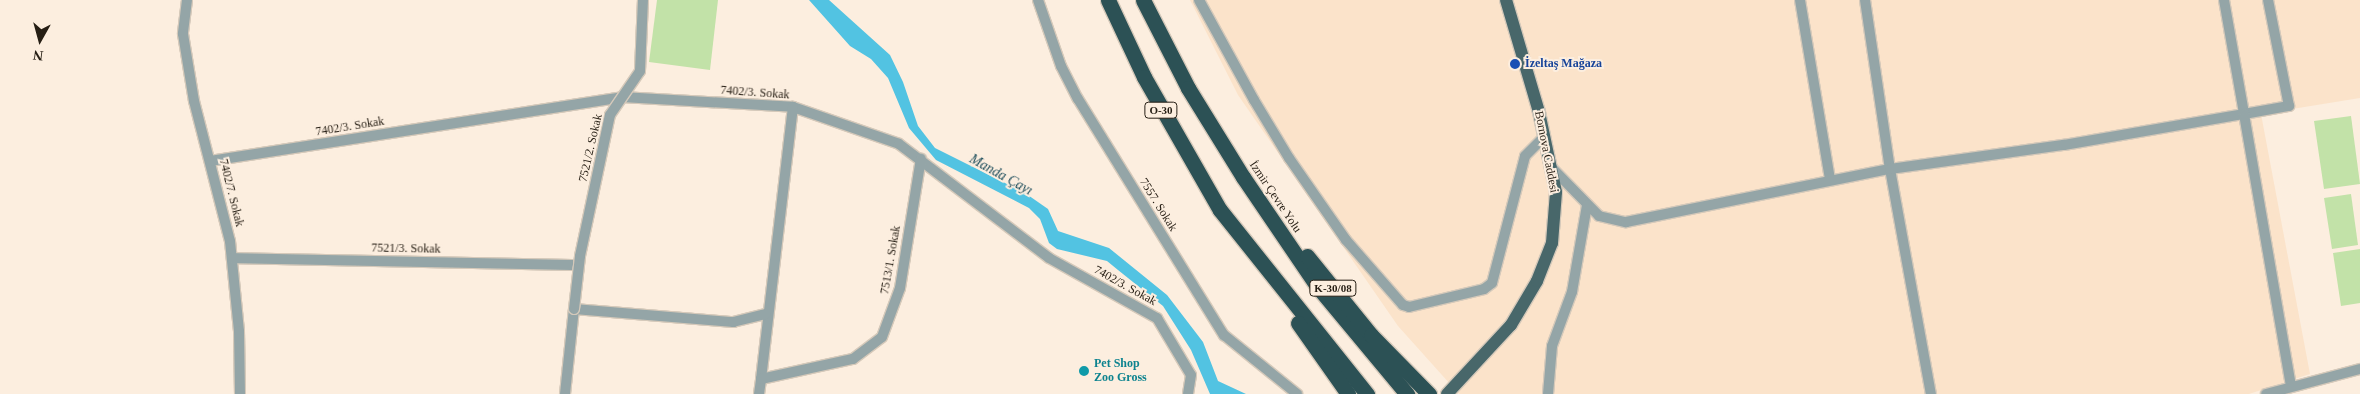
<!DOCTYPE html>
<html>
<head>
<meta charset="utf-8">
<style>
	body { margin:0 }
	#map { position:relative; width:2360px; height:394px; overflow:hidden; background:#fceedf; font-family:"Times New Roman",serif }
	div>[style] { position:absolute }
	.built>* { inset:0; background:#fbe3ca }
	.green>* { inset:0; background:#c2e2a8 }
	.water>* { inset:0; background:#52c3e2 }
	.roads { filter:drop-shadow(1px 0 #d5c9ba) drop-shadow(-1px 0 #d5c9ba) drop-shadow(0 1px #d5c9ba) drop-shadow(0 -1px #d5c9ba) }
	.minor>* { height:10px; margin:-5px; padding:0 5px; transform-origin:5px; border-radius:5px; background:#94a5a7 }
	.major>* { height:12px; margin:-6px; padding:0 6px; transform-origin:6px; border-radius:6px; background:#48676a }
	.highway>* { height:15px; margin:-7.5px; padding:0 7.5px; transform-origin:7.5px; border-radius:7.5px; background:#2c5155 }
	.bridges { filter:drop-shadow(1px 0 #d5c9ba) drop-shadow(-1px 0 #d5c9ba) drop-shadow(0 1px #d5c9ba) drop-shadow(0 -1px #d5c9ba) }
	.minor-bridge>* { height:10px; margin:-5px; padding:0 5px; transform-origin:5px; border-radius:5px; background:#94a5a7 }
	.dots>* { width:14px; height:14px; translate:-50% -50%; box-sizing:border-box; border:2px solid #fceedf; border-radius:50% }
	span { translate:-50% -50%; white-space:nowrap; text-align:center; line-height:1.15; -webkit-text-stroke:4px #fceedf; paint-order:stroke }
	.shield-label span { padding:1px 4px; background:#fceedf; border:1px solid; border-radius:4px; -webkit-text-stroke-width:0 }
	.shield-label { font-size:11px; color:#261e14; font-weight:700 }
	.transit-label { font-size:12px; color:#164399; font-weight:700 }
	.left { translate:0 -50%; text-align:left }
	.street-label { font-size:12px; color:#261e14 }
	.culture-label { font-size:12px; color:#0d838f; font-weight:700 }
	.water-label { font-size:14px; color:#1d4d5b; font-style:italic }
	.north { position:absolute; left:15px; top:15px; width:50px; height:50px; -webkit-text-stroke:4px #fceedf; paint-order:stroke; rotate:187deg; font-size:14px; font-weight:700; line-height:20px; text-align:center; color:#261e14 }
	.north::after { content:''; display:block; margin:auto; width:18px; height:22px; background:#261e14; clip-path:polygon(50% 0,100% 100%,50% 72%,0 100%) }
</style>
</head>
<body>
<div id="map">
	<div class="built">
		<i style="clip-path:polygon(1190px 0,2360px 0,2360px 98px,2261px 114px,2310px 374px,2249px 394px,1459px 394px,1398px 326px,1238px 95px)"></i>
	</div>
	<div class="green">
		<i style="clip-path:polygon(657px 0,718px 0,710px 70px,649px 62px)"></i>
		<i style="clip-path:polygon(2351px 116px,2360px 184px,2324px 189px,2314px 121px)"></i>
		<i style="clip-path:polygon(2351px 194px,2358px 245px,2332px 249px,2324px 198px)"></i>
		<i style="clip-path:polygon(2360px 249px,2360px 303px,2341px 306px,2333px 253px)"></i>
	</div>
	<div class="water">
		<i style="clip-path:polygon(809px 0,829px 0,890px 55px,903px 82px,918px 126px,935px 148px,1025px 193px,1048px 209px,1058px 231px,1109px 248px,1167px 295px,1203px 342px,1218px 381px,1246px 394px,1210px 394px,1191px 350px,1163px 306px,1118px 270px,1107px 261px,1057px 249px,1049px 243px,1040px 219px,1029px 208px,936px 160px,909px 128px,888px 78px,871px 59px,850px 46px)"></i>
	</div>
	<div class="roads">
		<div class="minor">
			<i style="left:187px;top:0;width:34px;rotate:97deg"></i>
			<i style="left:183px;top:34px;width:68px;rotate:80.7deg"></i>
			<i style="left:194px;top:101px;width:145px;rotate:75.6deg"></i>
			<i style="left:230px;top:241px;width:90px;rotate:84.3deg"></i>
			<i style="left:239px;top:331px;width:63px;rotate:89.1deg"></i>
			<i style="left:1038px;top:0;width:70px;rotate:70.8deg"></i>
			<i style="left:1061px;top:66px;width:37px;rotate:63deg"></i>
			<i style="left:1078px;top:99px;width:278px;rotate:58.3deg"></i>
			<i style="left:1224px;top:335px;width:94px;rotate:38.9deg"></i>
			<i style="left:1199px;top:0;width:114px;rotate:61.2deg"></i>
			<i style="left:1254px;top:100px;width:68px;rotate:58.9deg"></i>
			<i style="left:1289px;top:158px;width:100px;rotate:55.2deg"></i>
			<i style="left:1346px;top:240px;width:86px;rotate:48.8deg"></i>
			<i style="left:1403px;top:305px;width:6px;rotate:18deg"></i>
			<i style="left:1409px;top:307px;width:77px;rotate:-13.5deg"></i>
			<i style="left:1484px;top:289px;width:10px;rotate:-37deg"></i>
			<i style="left:1492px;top:283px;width:131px;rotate:-75.4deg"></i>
			<i style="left:1525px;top:156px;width:28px;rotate:-45deg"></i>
			<i style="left:1800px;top:0;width:182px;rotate:80.5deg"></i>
			<i style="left:1865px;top:0;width:171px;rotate:81.6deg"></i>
			<i style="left:1890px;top:169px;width:229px;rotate:79.7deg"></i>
			<i style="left:2224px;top:0;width:116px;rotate:80deg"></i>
			<i style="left:2244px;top:114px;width:46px;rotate:-10.1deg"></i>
			<i style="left:2289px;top:106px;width:108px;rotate:-101.2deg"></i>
			<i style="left:210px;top:161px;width:417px;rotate:-8.8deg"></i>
			<i style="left:622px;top:97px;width:171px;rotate:3.3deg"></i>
			<i style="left:793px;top:107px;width:112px;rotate:19.2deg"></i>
			<i style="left:899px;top:144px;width:188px;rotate:37.2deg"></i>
			<i style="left:1049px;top:258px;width:124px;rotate:29.1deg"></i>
			<i style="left:1157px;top:318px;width:66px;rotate:59.2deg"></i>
			<i style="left:1191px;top:375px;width:19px;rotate:99deg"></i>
			<i style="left:1552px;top:168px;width:67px;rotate:45.6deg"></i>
			<i style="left:1599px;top:216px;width:28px;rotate:13deg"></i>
			<i style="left:1626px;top:222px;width:269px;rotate:-11.4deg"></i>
			<i style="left:1890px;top:169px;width:176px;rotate:-7.9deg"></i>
			<i style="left:2064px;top:145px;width:183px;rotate:-9.8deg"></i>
			<i style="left:2244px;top:114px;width:276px;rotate:80.2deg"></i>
			<i style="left:232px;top:258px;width:347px;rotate:1.2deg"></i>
			<i style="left:761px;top:379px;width:274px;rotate:-83.3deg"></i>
			<i style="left:565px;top:394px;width:85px;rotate:-84deg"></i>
			<i style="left:574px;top:309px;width:160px;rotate:4.7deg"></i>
			<i style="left:733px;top:322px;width:34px;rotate:-14deg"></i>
			<i style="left:759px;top:394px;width:15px;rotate:-82deg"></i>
			<i style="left:761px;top:379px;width:94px;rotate:-12.3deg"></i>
			<i style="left:853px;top:359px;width:36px;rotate:-37deg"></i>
			<i style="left:882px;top:337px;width:52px;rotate:-69.8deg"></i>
			<i style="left:900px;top:288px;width:131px;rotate:-80.8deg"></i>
			<i style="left:1548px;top:394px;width:48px;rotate:-85.2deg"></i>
			<i style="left:1552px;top:346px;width:58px;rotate:-69.7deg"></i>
			<i style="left:1572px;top:292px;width:88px;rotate:-80.2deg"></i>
			<i style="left:2266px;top:394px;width:97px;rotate:-14.9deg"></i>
		</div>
		<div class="major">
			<i style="left:1447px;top:394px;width:94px;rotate:-47.2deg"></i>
			<i style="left:1511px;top:325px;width:51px;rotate:-59.4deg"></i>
			<i style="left:1537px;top:281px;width:41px;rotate:-68.5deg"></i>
			<i style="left:1552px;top:243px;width:51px;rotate:-85.5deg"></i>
			<i style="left:1556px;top:192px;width:82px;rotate:-102deg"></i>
			<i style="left:1539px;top:112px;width:117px;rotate:-106.4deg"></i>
		</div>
		<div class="highway">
			<i style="left:1108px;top:0;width:85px;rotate:64.9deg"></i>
			<i style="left:1144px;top:77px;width:153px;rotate:60.3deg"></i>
			<i style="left:1220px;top:210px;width:236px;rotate:51.4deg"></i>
			<i style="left:1143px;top:0;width:99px;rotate:62.9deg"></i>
			<i style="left:1188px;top:88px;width:105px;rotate:58.3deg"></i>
			<i style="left:1243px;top:177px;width:132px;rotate:55.8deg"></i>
			<i style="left:1317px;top:286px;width:141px;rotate:50.2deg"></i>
			<i style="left:1307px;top:256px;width:102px;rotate:51deg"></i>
			<i style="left:1371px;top:335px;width:83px;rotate:45.5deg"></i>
			<i style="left:1298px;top:323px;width:87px;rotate:54.8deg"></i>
		</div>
	</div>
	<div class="bridges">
		<div class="minor-bridge">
			<i style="left:574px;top:309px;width:53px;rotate:-83.5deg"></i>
			<i style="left:580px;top:256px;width:144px;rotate:-78deg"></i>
			<i style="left:610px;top:115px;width:53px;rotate:-55.7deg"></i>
			<i style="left:640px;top:71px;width:71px;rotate:-87.6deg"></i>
		</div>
	</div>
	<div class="dots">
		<i style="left:1515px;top:64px;background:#1a4fb4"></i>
		<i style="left:1084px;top:371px;background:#0f9aa8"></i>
	</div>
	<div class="shield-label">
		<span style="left:1161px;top:110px">O-30</span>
		<span style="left:1333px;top:288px">K-30/08</span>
	</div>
	<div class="transit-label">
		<span class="left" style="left:1525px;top:64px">İzeltaş Mağaza</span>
	</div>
	<div class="street-label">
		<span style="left:755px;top:93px;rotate:4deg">7402/3. Sokak</span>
		<span style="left:350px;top:127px;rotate:-9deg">7402/3. Sokak</span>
		<span style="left:591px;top:148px;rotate:-77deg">7521/2. Sokak</span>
		<span style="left:1546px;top:152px;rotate:79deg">Bornova Caddesi</span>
		<span style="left:231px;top:193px;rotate:76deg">7402/7. Sokak</span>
		<span style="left:1275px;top:197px;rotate:56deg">İzmir Çevre Yolu</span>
		<span style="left:1158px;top:205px;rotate:58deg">7557. Sokak</span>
		<span style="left:406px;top:249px;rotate:1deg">7521/3. Sokak</span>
		<span style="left:891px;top:260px;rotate:-80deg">7513/1. Sokak</span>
		<span style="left:1125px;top:286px;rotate:29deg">7402/3. Sokak</span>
	</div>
	<div class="culture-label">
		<span class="left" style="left:1094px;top:371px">Pet Shop<br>Zoo Gross</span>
	</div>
	<div class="water-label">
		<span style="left:1001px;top:175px;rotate:29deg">Manda Çayı</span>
	</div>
	<div class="north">N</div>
</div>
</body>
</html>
